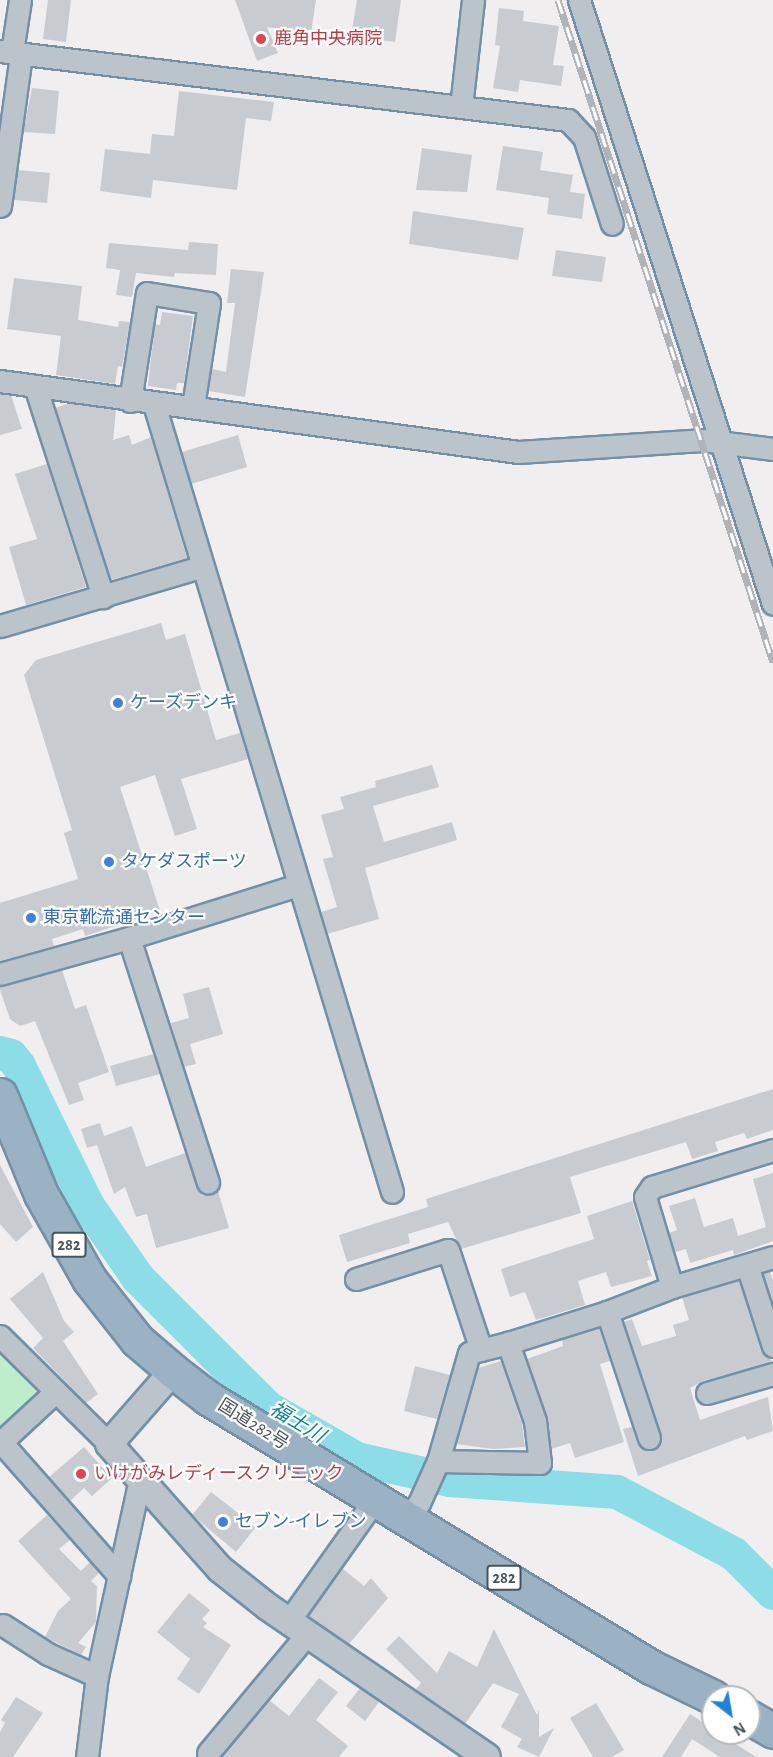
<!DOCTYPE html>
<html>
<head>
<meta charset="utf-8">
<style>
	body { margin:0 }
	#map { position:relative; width:773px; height:1757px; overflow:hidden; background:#f0eeee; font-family:"Alegreya Sans","Noto Sans JP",sans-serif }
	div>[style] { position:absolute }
	.green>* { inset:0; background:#bdedcb }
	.river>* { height:34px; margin:-17px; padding:0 17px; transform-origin:17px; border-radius:17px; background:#8cdde8 }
	.building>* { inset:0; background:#c8ccd0 }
	.roads { filter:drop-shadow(2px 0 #7390a7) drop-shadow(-2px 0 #7390a7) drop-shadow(0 2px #7390a7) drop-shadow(0 -2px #7390a7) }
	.minor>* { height:21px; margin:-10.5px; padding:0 10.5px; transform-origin:10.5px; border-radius:10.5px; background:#bac4ca }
	.tertiary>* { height:26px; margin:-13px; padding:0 13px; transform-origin:13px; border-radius:13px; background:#bac4ca }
	.trunk>* { height:33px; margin:-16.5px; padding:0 16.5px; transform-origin:16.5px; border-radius:16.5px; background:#9ab2c4 }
	.rail>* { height:7px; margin-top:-3.5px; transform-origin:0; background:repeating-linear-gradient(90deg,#fff 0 14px,#b0b4b8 0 28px); box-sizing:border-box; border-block:2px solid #b0b4b8 }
	.dots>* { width:16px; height:16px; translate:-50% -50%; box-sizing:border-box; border:3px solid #fff; border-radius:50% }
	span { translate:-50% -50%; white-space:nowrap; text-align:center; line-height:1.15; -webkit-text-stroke:4.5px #fff; paint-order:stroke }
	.shield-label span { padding:2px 4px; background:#fff; border:2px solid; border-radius:4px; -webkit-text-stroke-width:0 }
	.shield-label { font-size:16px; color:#47535a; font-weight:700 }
	.health-label { font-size:18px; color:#be3a42 }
	.left { translate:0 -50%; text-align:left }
	.shop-label { font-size:18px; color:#366cbe }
	.street-label { font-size:18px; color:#47535a }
	.water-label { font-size:20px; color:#127f8d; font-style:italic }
	.north { position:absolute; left:701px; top:1685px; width:60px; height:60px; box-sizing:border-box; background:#fff; border:2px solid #b5babd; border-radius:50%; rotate:149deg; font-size:16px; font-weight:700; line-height:24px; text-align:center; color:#47535a }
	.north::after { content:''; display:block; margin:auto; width:21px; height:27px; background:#2081d8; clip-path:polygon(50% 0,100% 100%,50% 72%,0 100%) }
</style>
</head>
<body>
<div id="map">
	<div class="green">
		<i style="clip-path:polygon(0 1351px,41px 1396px,0 1433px)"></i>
	</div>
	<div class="river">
		<i style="left:0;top:1053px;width:11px;rotate:15deg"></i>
		<i style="left:11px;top:1056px;width:13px;rotate:51deg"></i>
		<i style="left:19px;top:1066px;width:156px;rotate:63.8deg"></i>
		<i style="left:88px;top:1206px;width:88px;rotate:55.2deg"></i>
		<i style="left:138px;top:1278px;width:184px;rotate:45deg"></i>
		<i style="left:268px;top:1408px;width:103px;rotate:29.8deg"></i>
		<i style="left:357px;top:1459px;width:95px;rotate:12.7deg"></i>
		<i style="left:450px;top:1480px;width:167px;rotate:4.1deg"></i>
		<i style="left:617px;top:1492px;width:132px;rotate:27.9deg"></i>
		<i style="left:734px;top:1554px;width:55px;rotate:45deg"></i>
	</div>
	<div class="building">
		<i style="clip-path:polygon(48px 0,71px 0,66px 42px,43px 39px)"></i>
		<i style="clip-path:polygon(235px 0,316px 0,311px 33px,267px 27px,278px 53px,257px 61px)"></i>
		<i style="clip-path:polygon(357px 0,401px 0,395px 42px,351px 36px)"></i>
		<i style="clip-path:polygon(499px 8px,524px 11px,523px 21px,559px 26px,553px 65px,564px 66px,561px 86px,520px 80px,518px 92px,493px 88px,500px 46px,495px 45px)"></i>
		<i style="clip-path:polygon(32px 88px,59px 91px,55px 134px,23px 132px)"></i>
		<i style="clip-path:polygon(179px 91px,274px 102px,271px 121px,246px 118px,237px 190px,153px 180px,151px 198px,100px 191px,105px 149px,150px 154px,152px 134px,174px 136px)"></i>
		<i style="clip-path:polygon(503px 146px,543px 152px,540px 170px,573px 175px,570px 192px,585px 194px,582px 219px,547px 214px,549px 198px,496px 190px)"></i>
		<i style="clip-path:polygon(422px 148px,472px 155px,467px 192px,416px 190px)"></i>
		<i style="clip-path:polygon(18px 170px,50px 173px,47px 203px,14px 200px)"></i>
		<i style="clip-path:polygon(413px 211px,524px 228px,518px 260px,409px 244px)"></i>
		<i style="clip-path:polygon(189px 242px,218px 244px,216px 275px,175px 273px,174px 277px,136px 273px,132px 297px,116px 295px,120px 270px,106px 268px,109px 243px,188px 250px)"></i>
		<i style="clip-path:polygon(556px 250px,606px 257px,602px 282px,552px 276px)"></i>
		<i style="clip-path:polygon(231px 269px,264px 272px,245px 397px,209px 391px,212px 369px,226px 372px,235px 303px,227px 303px)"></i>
		<i style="clip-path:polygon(14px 278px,82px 286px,78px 320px,118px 327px,119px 321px,130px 322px,122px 367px,118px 366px,115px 384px,56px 375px,61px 336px,7px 329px)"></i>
		<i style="clip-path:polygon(162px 312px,193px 316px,184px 383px,177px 383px,176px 390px,148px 386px,155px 324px,160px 325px)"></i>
		<i style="clip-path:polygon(0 394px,11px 395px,22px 429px,0 435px)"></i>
		<i style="clip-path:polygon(70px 403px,116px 410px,113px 440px,129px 435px,132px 445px,151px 437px,187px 558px,111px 580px,55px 408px)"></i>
		<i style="clip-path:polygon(238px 435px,247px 467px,191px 484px,182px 452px)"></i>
		<i style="clip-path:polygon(47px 464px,86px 587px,26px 605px,9px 547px,37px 539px,15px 474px)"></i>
		<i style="clip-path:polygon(161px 623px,166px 640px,185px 634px,216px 740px,240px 733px,248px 759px,181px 779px,197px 829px,175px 836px,155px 775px,120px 787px,160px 911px,85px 936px,83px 929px,52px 939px,54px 946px,0 961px,0 903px,78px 879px,64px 833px,72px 830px,24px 675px,36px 660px)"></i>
		<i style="clip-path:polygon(432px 765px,439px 787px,373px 806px,384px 842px,452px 822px,457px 840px,365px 868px,379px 919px,327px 934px,321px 912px,337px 907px,323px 859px,333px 857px,321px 815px,344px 809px,340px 797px,376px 787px,375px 781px)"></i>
		<i style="clip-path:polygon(62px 970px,75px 1009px,86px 1005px,109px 1072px,78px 1083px,84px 1100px,69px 1105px,35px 1021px,20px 1026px,10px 1019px,0 990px,0 986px)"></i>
		<i style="clip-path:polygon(209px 987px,223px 1034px,190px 1044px,196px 1064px,184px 1067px,171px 1023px,189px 1018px,183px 994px)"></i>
		<i style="clip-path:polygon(153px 1054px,160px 1074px,116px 1086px,110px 1066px)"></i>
		<i style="clip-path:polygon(773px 1089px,773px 1130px,747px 1139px,744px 1133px,715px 1142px,718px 1151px,692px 1159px,686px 1142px,570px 1177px,581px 1213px,461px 1249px,448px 1222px,408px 1234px,410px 1243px,347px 1262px,339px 1235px,428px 1207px,426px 1199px)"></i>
		<i style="clip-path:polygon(100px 1123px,104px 1136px,132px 1126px,146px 1167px,185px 1153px,199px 1192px,202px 1196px,218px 1191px,229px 1228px,156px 1248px,147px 1214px,136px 1217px,125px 1187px,114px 1194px,97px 1145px,87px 1148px,81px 1129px)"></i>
		<i style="clip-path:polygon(0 1165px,33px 1227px,16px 1242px,0 1224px)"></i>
		<i style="clip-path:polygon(773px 1173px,773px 1241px,734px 1255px,733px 1250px,690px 1263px,686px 1249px,675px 1252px,669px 1233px,677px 1230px,669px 1206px,695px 1198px,704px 1227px,733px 1218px,738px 1236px,766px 1227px,753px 1179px)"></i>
		<i style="clip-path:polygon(632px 1201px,650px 1260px,647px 1261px,652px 1276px,611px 1287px,606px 1272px,578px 1281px,585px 1305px,536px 1320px,525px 1292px,510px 1297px,501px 1269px,594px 1239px,587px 1216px)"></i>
		<i style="clip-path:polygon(770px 1271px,773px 1281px,773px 1304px,763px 1273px)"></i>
		<i style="clip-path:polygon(43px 1272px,64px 1321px,74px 1332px,63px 1341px,98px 1394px,86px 1403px,33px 1348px,43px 1338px,10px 1299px)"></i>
		<i style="clip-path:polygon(739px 1281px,761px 1350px,773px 1362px,703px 1381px,690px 1388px,700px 1420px,768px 1397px,773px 1431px,747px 1440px,745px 1436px,638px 1476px,623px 1429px,632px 1427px,637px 1443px,647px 1451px,659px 1446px,661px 1435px,624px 1322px,632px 1319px,642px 1346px,676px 1336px,673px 1325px,689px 1320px,682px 1297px)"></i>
		<i style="clip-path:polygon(599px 1328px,610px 1361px,600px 1364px,624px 1442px,575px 1458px,570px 1443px,551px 1449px,547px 1417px,527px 1359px,563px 1346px,562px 1340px)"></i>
		<i style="clip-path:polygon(501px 1361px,522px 1424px,525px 1447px,493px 1449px,456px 1444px,478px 1368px)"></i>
		<i style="clip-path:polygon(415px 1366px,450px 1375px,437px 1419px,404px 1411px)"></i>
		<i style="clip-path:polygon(84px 1447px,112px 1478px,92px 1496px,84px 1488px,70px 1501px,49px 1477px)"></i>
		<i style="clip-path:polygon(211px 1492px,256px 1527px,236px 1552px,192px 1515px)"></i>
		<i style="clip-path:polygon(47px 1515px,70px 1540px,59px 1549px,81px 1571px,90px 1562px,99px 1573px,91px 1581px,97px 1586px,96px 1622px,78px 1643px,86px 1647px,81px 1655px,45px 1637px,58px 1611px,71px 1599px,18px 1541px)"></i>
		<i style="clip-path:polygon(342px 1568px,364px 1586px,371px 1578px,388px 1598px,349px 1644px,308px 1616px)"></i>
		<i style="clip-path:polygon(189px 1593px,210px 1610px,202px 1619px,207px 1623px,203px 1627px,231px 1645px,199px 1694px,177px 1679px,190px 1659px,157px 1632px)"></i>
		<i style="clip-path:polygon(494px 1629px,537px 1715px,539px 1710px,539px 1737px,554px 1728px,539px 1757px,517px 1747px,522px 1739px,501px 1727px,519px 1694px,493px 1683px,465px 1724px,419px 1692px,416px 1689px,421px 1683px,386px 1649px,399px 1636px,437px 1673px,449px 1651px,477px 1667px)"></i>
		<i style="clip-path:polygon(319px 1678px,338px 1692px,316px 1720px,348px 1746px,339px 1757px,221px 1757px,269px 1700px,289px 1716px)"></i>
		<i style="clip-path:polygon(360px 1688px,379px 1702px,365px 1721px,346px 1706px)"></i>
		<i style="clip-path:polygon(16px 1697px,43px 1713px,13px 1757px,0 1757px,0 1732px,5px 1723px,1px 1720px)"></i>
		<i style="clip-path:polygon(596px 1703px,624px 1750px,612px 1757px,593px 1757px,570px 1718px)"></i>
		<i style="clip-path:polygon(690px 1714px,713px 1729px,713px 1733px,719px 1733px,756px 1757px,720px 1757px,692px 1739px,681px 1757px,662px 1757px)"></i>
	</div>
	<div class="roads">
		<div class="minor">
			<i style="left:579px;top:0;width:634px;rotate:72.19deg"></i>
			<i style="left:0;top:51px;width:572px;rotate:6.93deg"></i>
			<i style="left:568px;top:120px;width:23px;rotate:47deg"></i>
			<i style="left:584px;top:137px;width:91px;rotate:72.2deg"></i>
			<i style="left:12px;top:52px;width:53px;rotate:-81.3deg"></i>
			<i style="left:461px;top:107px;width:108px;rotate:-83.6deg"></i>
			<i style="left:0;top:206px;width:153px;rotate:-82.1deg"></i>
			<i style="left:0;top:381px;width:523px;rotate:7.8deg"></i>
			<i style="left:518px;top:452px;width:184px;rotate:-3.7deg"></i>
			<i style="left:702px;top:440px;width:72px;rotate:7.2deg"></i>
			<i style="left:35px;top:386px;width:222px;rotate:72.1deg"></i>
			<i style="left:130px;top:401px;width:109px;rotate:-81.1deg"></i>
			<i style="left:147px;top:293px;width:63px;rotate:9.2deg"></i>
			<i style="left:209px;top:303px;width:104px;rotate:98.8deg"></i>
			<i style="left:154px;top:404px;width:823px;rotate:73.19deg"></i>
			<i style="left:0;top:626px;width:209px;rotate:-16.4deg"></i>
			<i style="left:129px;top:938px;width:177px;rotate:-17.4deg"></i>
			<i style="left:0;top:974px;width:134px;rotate:-15.6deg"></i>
			<i style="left:129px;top:938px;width:257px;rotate:72.1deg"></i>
			<i style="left:773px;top:1150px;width:127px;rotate:163deg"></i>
			<i style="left:652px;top:1187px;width:12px;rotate:125deg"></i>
			<i style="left:645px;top:1197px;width:94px;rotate:73.3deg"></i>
			<i style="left:672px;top:1287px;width:105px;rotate:-16.5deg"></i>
			<i style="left:747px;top:1265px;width:85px;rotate:72.2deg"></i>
			<i style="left:356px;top:1279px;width:96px;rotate:-17.5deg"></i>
			<i style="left:448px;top:1250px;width:105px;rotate:71.7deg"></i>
			<i style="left:0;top:1336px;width:153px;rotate:44.7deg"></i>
			<i style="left:508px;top:1343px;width:40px;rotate:165.6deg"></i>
			<i style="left:469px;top:1353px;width:112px;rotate:106deg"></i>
			<i style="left:438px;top:1461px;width:102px;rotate:1.1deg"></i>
			<i style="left:540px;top:1463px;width:42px;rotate:-96.8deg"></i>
			<i style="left:535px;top:1421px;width:83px;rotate:-109.1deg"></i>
			<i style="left:508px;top:1343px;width:104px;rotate:-17.4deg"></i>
			<i style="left:707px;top:1393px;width:69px;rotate:-16.1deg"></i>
			<i style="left:649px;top:1438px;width:133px;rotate:-108.4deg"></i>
			<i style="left:607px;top:1312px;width:70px;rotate:-21deg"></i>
			<i style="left:1px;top:1442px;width:179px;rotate:48.6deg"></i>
			<i style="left:0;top:1443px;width:74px;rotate:-42.8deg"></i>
			<i style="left:407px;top:1517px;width:18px;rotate:-49deg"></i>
			<i style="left:419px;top:1503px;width:46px;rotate:-65.7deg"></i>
			<i style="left:288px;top:1622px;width:152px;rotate:-54.6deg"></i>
			<i style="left:3px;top:1625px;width:54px;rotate:32.8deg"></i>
			<i style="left:48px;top:1654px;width:54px;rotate:24.2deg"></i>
			<i style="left:208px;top:1753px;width:155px;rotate:-50.2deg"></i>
			<i style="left:87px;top:1757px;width:82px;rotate:-83deg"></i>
			<i style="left:97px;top:1676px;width:202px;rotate:-77.7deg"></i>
		</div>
		<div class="tertiary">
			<i style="left:173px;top:1371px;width:97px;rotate:131.2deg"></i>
			<i style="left:109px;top:1444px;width:167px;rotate:48.4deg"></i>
			<i style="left:220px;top:1569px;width:61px;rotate:38.4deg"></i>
			<i style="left:268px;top:1607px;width:265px;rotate:34.4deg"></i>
		</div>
		<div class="trunk">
			<i style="left:0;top:1095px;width:107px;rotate:67.5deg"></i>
			<i style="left:41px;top:1194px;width:98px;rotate:60.5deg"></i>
			<i style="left:89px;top:1279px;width:78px;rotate:51.8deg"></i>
			<i style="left:137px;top:1340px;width:48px;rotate:40.7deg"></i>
			<i style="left:173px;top:1371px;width:44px;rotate:37.6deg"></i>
			<i style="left:208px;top:1398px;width:518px;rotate:31.27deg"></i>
			<i style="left:651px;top:1667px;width:69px;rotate:25.8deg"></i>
			<i style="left:749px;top:1717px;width:28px;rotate:30deg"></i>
		</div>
	</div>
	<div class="rail">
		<i style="left:558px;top:0;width:696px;rotate:72.01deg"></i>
	</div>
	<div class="dots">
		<i style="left:261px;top:39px;background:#e0444e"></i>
		<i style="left:118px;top:703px;background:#3f7fe0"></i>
		<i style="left:109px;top:862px;background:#3f7fe0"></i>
		<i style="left:31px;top:918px;background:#3f7fe0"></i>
		<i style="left:81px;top:1474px;background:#e0444e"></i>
		<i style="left:223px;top:1522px;background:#3f7fe0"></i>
	</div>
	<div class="shield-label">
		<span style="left:69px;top:1245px">282</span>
		<span style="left:504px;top:1578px">282</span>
	</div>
	<div class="health-label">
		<span class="left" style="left:274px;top:39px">鹿角中央病院</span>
		<span class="left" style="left:94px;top:1474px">いけがみレディースクリニック</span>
	</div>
	<div class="shop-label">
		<span class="left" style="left:130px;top:703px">ケーズデンキ</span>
		<span class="left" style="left:121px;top:862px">タケダスポーツ</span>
		<span class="left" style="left:43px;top:918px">東京靴流通センター</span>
		<span class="left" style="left:235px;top:1522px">セブン-イレブン</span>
	</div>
	<div class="street-label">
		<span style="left:253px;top:1425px;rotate:32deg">国道282号</span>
	</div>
	<div class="water-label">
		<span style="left:297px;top:1423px;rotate:31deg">福士川</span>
	</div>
	<div class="north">N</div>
</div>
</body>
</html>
